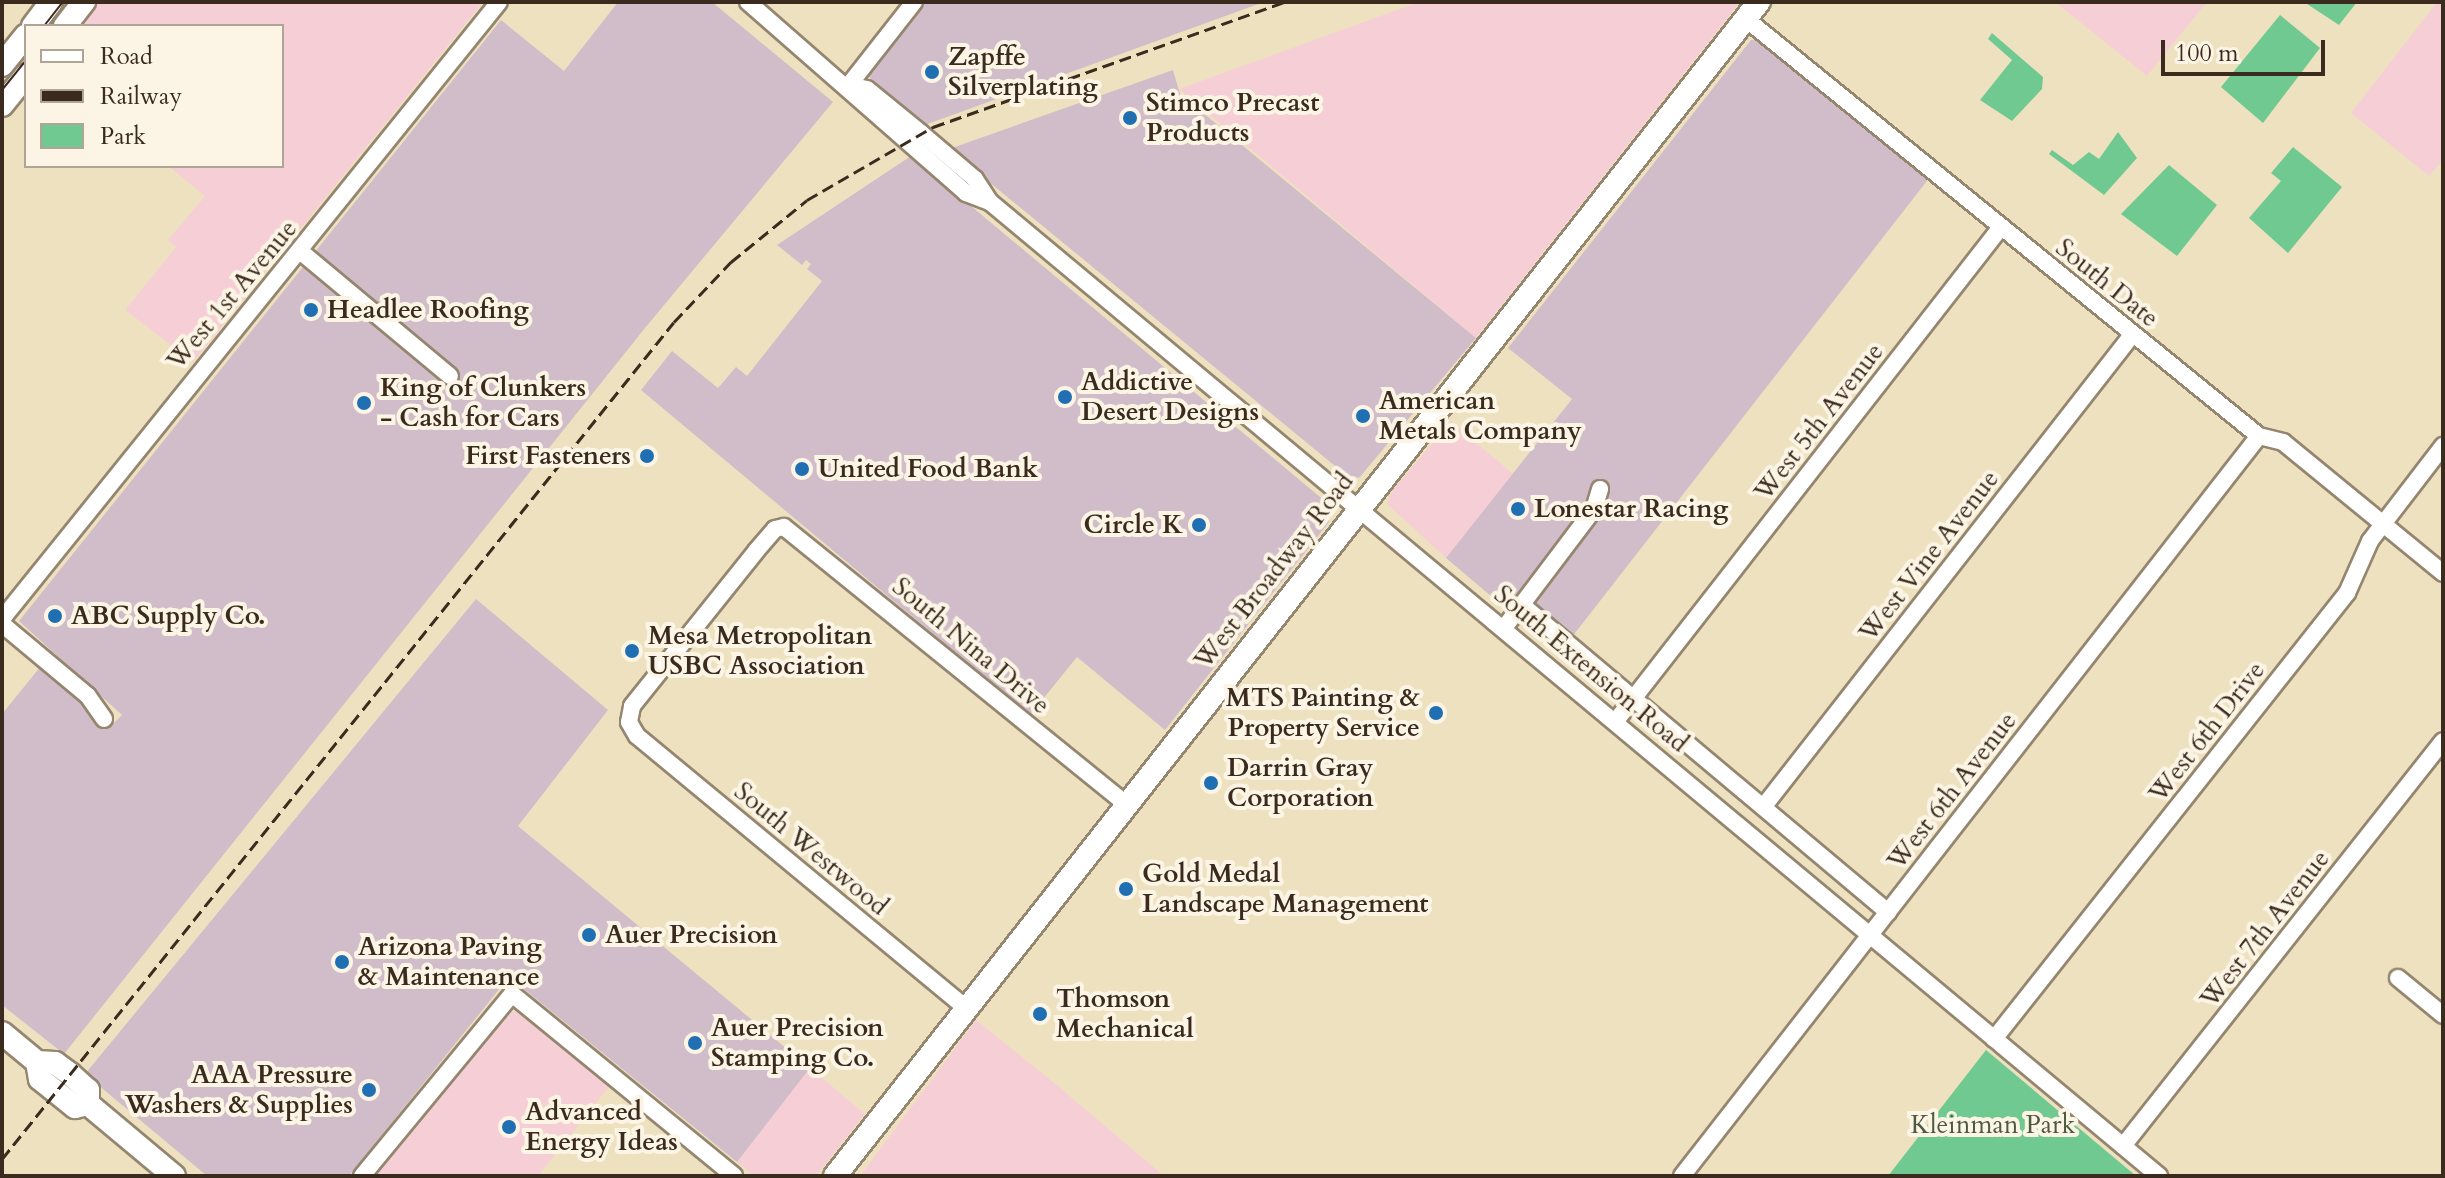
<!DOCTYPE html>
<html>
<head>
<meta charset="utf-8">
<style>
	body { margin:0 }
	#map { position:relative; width:2445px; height:1178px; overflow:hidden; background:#eee1c0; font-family:Cardo,serif }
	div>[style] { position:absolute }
	.built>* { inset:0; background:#f6cfd6 }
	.industrial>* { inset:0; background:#d1bdc9 }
	.green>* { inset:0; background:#70c990 }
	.roads { filter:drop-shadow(2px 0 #94866f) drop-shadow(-2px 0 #94866f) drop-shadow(0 2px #94866f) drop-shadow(0 -2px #94866f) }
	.minor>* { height:16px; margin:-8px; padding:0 8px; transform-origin:8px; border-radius:8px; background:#fff }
	.major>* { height:22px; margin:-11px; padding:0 11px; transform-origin:11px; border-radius:11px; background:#fff }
	.tram>* { height:2px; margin:-1px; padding:0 1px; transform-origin:1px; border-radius:1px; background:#3b2a1e }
	.rail>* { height:3px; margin-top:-1.5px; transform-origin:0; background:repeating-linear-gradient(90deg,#3b2a1e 0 12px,transparent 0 18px) }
	.dots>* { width:22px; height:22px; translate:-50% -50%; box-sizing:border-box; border:4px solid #fcf5e5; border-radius:50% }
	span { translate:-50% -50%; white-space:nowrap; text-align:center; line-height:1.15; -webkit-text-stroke:8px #fcf5e5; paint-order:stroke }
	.poi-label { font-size:26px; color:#3b2a1e; font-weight:700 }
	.left { translate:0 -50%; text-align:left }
	.right { translate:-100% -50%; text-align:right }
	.street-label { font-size:26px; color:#3b2a1e }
	.park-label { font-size:26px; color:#4b5a40 }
	.frame { position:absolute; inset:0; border:4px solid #3b2a1e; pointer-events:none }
	.legend { position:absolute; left:24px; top:24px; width:260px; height:144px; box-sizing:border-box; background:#fcf5e5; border:2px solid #afa495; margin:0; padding:10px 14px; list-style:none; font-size:24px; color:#3b2a1e }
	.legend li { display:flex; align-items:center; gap:16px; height:40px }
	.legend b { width:40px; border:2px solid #afa495 }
	.scale { position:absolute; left:2161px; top:40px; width:164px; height:36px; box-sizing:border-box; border:4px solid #3b2a1e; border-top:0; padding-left:10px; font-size:24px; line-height:28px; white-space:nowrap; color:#3b2a1e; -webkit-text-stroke:6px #fcf5e5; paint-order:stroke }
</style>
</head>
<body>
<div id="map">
	<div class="built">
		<i style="clip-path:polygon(96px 2px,483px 2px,193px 362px,125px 310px,176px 247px,168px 240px,205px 196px,168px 166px,282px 166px,282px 26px,77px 26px)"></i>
		<i style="clip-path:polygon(1419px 2px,1740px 2px,1476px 338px,1179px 89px)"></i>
		<i style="clip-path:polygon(2055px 2px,2207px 2px,2147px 76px)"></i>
		<i style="clip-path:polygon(2437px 2px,2443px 2px,2443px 160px,2429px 176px,2351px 113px)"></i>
		<i style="clip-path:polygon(1451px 421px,1513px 474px,1446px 558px,1387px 504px,1392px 491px)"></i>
		<i style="clip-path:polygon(518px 1010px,611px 1084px,538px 1176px,375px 1176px,499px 1017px)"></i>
		<i style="clip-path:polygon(976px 1020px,1058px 1086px,1164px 1176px,860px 1176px)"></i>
		<i style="clip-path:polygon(810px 1068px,865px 1114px,816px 1176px,754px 1176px,737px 1162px)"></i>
	</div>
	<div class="industrial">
		<i style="clip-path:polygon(618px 2px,712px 2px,833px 102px,645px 328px,64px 1054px,2px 1005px,2px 714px,41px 666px,114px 723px,122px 715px,19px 621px,501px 20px,564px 71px)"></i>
		<i style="clip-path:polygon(925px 2px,1264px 2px,922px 126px,869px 77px)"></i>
		<i style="clip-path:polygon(1751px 40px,1763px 41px,1930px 177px,1572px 637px,1519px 594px,1507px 605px,1498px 602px,1446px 558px,1572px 399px,1508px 348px)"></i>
		<i style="clip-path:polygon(1173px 70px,1180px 94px,1476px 338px,1359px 478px,1346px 475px,949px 149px)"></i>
		<i style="clip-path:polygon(911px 156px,1332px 507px,1329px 522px,1165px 730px,1077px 657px,1030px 715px,641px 390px,672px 351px,718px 388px,736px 367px,747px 376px,822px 281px,807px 269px,811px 264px,806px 260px,802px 265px,777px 245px)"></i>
		<i style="clip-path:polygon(476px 599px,608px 710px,518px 826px,810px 1068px,737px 1162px,509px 977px,349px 1176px,207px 1176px,85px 1074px)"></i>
	</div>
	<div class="green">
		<i style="clip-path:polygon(2304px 2px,2357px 2px,2339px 25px)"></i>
		<i style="clip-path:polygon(2280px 15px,2320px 48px,2263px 123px,2221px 87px)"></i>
		<i style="clip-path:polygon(1992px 33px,2043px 77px,2042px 89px,2012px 121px,1980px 100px,2012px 60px,1988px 39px)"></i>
		<i style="clip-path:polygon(2118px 132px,2137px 158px,2104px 195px,2049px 154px,2052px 150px,2073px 165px,2089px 152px,2099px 159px)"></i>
		<i style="clip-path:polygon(2293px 147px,2342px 187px,2288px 253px,2249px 218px,2281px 181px,2271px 173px)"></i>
		<i style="clip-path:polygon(2169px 165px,2217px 205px,2177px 256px,2121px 214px)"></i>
		<i style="clip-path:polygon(1986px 1050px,2136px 1176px,1888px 1176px)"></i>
	</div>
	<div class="roads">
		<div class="minor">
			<i style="left:748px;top:2px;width:290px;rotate:41.2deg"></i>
			<i style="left:966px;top:193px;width:26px;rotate:21deg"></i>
			<i style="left:1746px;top:19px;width:661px;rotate:39.11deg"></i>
			<i style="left:2259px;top:436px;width:25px;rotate:14deg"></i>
			<i style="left:2283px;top:442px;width:207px;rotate:39.3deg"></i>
			<i style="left:849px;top:85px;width:18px;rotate:13deg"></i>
			<i style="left:867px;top:89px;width:70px;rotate:39.2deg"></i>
			<i style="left:921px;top:133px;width:71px;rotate:40.4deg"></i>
			<i style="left:975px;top:179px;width:27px;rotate:57deg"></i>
			<i style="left:990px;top:202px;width:1522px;rotate:39.8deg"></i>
			<i style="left:849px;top:85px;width:105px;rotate:-51.9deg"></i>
			<i style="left:300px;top:251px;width:195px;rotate:39.8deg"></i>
			<i style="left:1522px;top:605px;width:478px;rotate:40deg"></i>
			<i style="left:2px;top:619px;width:792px;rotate:-51.15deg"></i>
			<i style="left:2px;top:624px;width:112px;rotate:39.9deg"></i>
			<i style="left:88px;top:696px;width:28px;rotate:55deg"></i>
			<i style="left:1504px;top:628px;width:149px;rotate:-52.9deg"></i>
			<i style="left:1594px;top:509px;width:21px;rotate:-73deg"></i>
			<i style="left:1615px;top:722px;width:628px;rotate:-52.05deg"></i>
			<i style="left:1764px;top:806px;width:598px;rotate:-52deg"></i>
			<i style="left:2398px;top:978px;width:58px;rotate:39.4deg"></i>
			<i style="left:966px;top:1008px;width:427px;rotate:-140.4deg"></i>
			<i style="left:637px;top:736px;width:16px;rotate:-120deg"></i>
			<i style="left:629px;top:722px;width:16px;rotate:-79deg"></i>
			<i style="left:632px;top:706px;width:198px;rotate:-51.3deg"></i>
			<i style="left:756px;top:551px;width:29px;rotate:-49deg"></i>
			<i style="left:775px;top:529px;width:9px;rotate:-13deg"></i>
			<i style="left:784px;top:527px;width:440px;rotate:39deg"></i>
			<i style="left:1994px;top:1039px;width:569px;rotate:-51.64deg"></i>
			<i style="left:2347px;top:593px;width:57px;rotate:-66.1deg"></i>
			<i style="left:2370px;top:541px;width:120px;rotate:-52.5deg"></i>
			<i style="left:2123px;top:1146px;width:516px;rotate:-51.69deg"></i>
			<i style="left:362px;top:1176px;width:236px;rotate:-50.5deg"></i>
			<i style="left:512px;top:994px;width:287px;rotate:39.3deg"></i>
			<i style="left:1682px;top:1176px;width:938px;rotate:-52.06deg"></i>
		</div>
		<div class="major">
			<i style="left:33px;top:26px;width:30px;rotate:-53deg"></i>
			<i style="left:65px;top:26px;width:31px;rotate:-52deg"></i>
			<i style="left:2px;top:65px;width:38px;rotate:-51deg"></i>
			<i style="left:2px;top:105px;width:38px;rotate:-51deg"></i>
			<i style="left:2px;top:1033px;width:45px;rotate:39.6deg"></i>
			<i style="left:37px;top:1062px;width:18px;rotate:3deg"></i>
			<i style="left:55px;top:1063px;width:19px;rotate:36deg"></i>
			<i style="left:70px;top:1074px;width:24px;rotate:42deg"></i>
			<i style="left:88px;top:1090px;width:14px;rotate:90deg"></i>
			<i style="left:88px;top:1104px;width:112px;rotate:39.9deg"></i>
			<i style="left:37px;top:1062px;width:17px;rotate:80deg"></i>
			<i style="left:40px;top:1079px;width:45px;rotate:38.7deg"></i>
			<i style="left:75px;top:1107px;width:13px;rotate:-13deg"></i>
			<i style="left:835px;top:1176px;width:1494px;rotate:-51.8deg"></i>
		</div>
	</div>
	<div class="tram">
		<i style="left:44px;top:26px;width:31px;rotate:-52deg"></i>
		<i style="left:2px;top:90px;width:38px;rotate:-51deg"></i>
	</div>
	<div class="rail">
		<i style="left:2px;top:1159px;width:1073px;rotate:-51.24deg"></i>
		<i style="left:674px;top:322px;width:83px;rotate:-46.5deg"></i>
		<i style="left:731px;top:262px;width:98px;rotate:-39.2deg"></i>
		<i style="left:807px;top:200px;width:146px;rotate:-30.1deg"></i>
		<i style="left:933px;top:127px;width:374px;rotate:-19.6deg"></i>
	</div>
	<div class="dots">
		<i style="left:932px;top:72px;background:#1f6fb2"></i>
		<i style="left:1130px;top:118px;background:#1f6fb2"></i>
		<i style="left:311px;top:310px;background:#1f6fb2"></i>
		<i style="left:1065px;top:397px;background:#1f6fb2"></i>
		<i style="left:364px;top:403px;background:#1f6fb2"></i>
		<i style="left:1363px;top:416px;background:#1f6fb2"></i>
		<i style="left:647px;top:456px;background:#1f6fb2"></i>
		<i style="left:802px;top:469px;background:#1f6fb2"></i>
		<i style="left:1518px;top:509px;background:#1f6fb2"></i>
		<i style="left:1199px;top:525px;background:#1f6fb2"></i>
		<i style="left:55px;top:616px;background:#1f6fb2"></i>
		<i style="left:632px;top:651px;background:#1f6fb2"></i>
		<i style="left:1436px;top:713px;background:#1f6fb2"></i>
		<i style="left:1211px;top:783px;background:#1f6fb2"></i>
		<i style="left:1126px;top:889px;background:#1f6fb2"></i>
		<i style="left:589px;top:935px;background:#1f6fb2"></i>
		<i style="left:342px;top:962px;background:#1f6fb2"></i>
		<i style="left:1040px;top:1014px;background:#1f6fb2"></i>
		<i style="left:695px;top:1043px;background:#1f6fb2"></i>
		<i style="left:369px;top:1090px;background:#1f6fb2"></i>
		<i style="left:509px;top:1127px;background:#1f6fb2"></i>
	</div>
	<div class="poi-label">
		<span class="left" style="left:948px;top:72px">Zapffe<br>Silverplating</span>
		<span class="left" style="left:1146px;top:118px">Stimco Precast<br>Products</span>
		<span class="left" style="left:327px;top:310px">Headlee Roofing</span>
		<span class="left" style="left:1081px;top:397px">Addictive<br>Desert Designs</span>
		<span class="left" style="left:380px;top:403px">King of Clunkers<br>- Cash for Cars</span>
		<span class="left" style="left:1379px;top:416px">American<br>Metals Company</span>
		<span class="right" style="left:631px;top:456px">First Fasteners</span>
		<span class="left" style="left:818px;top:469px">United Food Bank</span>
		<span class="left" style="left:1534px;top:509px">Lonestar Racing</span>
		<span class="right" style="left:1183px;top:525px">Circle K</span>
		<span class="left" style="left:71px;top:616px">ABC Supply Co.</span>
		<span class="left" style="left:648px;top:651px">Mesa Metropolitan<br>USBC Association</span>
		<span class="right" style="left:1420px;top:713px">MTS Painting &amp;<br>Property Service</span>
		<span class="left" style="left:1227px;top:783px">Darrin Gray<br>Corporation</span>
		<span class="left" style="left:1142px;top:889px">Gold Medal<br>Landscape Management</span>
		<span class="left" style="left:605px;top:935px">Auer Precision</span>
		<span class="left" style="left:358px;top:962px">Arizona Paving<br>&amp; Maintenance</span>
		<span class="left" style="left:1056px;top:1014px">Thomson<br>Mechanical</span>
		<span class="left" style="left:711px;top:1043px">Auer Precision<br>Stamping Co.</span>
		<span class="right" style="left:353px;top:1090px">AAA Pressure<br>Washers &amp; Supplies</span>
		<span class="left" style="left:525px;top:1127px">Advanced<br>Energy Ideas</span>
	</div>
	<div class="street-label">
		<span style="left:2107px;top:283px;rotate:39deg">South Date</span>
		<span style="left:232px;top:295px;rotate:-50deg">West 1st Avenue</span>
		<span style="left:1819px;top:422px;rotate:-52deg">West 5th Avenue</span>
		<span style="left:1929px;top:556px;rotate:-52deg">West Vine Avenue</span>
		<span style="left:1274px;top:571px;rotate:-52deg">West Broadway Road</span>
		<span style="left:971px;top:646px;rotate:40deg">South Nina Drive</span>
		<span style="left:1591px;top:669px;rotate:40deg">South Extension Road</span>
		<span style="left:2207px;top:732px;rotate:-52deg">West 6th Drive</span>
		<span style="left:1952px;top:791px;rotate:-52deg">West 6th Avenue</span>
		<span style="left:811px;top:849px;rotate:40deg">South Westwood</span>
		<span style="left:2265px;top:929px;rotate:-52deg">West 7th Avenue</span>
	</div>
	<div class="park-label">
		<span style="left:1993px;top:1125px">Kleinman Park</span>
	</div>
	<div class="frame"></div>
	<ul class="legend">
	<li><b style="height:10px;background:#fff"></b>Road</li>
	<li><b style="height:10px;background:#3b2a1e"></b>Railway</li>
	<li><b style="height:22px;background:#70c990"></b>Park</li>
	</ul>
	<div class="scale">100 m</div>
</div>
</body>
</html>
